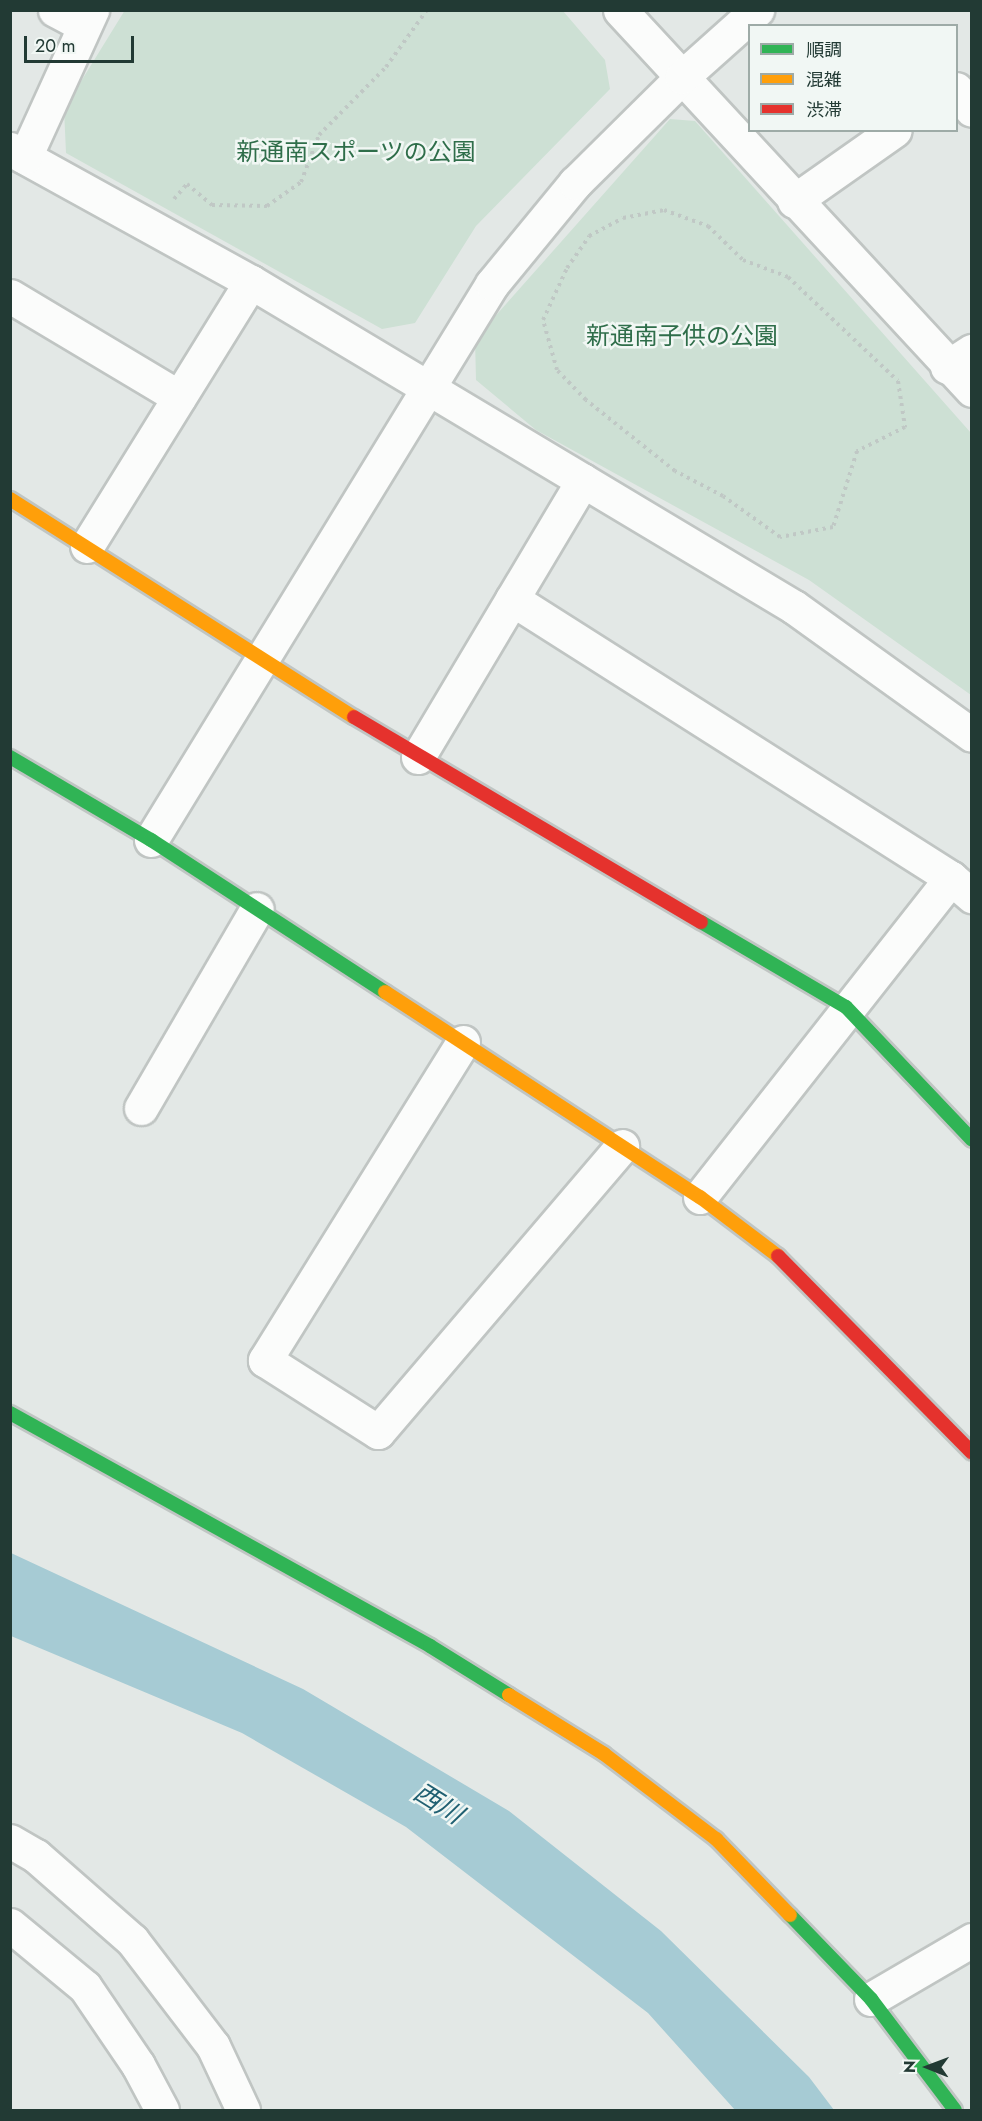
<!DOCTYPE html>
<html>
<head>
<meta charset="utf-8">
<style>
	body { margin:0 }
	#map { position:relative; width:982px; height:2121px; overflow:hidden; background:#e3e8e6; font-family:Jost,"Noto Sans JP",sans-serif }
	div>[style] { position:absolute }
	.green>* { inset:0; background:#cde0d4 }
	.water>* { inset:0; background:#a6cbd4 }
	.path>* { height:4px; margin-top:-2px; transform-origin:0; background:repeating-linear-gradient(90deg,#c0c8c5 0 3px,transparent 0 7.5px) }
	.roads { filter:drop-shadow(2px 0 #c0c5c3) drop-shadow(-2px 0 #c0c5c3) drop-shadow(0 2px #c0c5c3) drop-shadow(0 -2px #c0c5c3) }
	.street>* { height:33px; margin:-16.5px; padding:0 16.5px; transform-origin:16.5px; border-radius:16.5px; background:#fbfcfb }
	.fast>* { height:14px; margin:-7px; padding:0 7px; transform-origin:7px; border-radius:7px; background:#30b455 }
	.slow>* { height:14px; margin:-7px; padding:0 7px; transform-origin:7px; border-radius:7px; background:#ff9f0a }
	.jam>* { height:14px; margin:-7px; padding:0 7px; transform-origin:7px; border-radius:7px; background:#e5322d }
	span { translate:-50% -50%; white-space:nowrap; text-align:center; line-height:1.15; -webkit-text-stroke:5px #f1f7f4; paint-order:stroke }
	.park-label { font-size:24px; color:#2f6e4a }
	.water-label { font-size:26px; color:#206072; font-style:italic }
	.frame { position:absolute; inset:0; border:12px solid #223a34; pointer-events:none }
	.legend { position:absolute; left:748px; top:24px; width:210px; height:108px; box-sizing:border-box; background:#f1f7f4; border:2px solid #9eaba7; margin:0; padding:8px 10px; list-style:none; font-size:18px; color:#223a34 }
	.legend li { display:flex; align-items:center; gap:12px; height:30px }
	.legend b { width:30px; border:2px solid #9eaba7 }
	.north { position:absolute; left:898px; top:2037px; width:60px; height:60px; -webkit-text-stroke:4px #f1f7f4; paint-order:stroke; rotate:271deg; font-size:16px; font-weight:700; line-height:24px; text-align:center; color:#223a34 }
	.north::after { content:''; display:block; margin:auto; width:21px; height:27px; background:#223a34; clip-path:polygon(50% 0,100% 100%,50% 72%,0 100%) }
	.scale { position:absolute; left:24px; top:36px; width:110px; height:27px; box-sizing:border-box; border:3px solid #223a34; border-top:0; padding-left:8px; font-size:18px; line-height:21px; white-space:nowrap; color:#223a34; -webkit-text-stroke:4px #f1f7f4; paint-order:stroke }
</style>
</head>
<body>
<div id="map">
	<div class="green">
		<i style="clip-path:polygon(125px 10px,563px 11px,605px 60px,610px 89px,476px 226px,415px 323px,382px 329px,66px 153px,64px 109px)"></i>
		<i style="clip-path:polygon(670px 119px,695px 121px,971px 433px,971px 695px,809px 580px,536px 430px,476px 380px,475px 339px)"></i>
	</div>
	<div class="water">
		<i style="clip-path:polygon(11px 1553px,303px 1689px,509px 1811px,661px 1931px,809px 2077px,834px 2110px,735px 2110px,648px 2013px,406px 1827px,242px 1733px,11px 1636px)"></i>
	</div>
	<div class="path">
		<i style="left:174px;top:199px;width:20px;rotate:-49deg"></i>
		<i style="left:187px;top:184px;width:33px;rotate:40deg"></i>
		<i style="left:212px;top:205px;width:55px;rotate:1deg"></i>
		<i style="left:267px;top:206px;width:42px;rotate:-35.2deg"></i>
		<i style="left:301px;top:182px;width:50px;rotate:-69deg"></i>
		<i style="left:319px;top:135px;width:95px;rotate:-45.4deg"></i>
		<i style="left:386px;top:67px;width:70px;rotate:-54.3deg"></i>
		<i style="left:664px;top:210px;width:47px;rotate:20deg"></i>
		<i style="left:708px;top:226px;width:49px;rotate:44.2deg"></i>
		<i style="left:743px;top:260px;width:48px;rotate:20.7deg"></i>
		<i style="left:788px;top:277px;width:151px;rotate:43.4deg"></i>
		<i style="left:898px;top:381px;width:47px;rotate:81.3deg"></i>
		<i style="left:905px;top:427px;width:54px;rotate:153.4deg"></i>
		<i style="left:857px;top:451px;width:80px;rotate:107.5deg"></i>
		<i style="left:833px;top:527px;width:54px;rotate:169.3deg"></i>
		<i style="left:780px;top:537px;width:70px;rotate:-144.3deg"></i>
		<i style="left:723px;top:496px;width:54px;rotate:-152.5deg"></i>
		<i style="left:675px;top:471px;width:114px;rotate:-141.4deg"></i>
		<i style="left:586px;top:400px;width:42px;rotate:-134deg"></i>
		<i style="left:557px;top:370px;width:52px;rotate:-105.6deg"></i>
		<i style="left:543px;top:320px;width:57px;rotate:-65.2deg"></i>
		<i style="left:567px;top:268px;width:39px;rotate:-55deg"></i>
		<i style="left:589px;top:236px;width:38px;rotate:-28deg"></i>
		<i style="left:623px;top:218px;width:42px;rotate:-11deg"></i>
	</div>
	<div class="roads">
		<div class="street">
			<i style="left:55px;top:10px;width:32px;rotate:28deg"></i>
			<i style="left:620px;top:10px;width:518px;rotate:47.19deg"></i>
			<i style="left:956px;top:89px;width:26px;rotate:53deg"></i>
			<i style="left:10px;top:149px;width:275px;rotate:28.9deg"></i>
			<i style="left:251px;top:282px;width:633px;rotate:30.9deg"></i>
			<i style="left:794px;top:607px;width:219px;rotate:35.7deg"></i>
			<i style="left:25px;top:157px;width:162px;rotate:-65.5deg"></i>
			<i style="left:794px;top:201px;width:123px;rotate:-35.1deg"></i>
			<i style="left:10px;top:296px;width:197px;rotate:30.9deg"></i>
			<i style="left:947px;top:367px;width:30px;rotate:-33deg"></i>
			<i style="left:87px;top:546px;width:311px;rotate:-58.2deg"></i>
			<i style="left:512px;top:599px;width:520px;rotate:32.44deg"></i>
			<i style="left:951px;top:878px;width:28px;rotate:41deg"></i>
			<i style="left:418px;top:757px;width:322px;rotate:-59.2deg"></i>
			<i style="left:151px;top:840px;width:652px;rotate:-58.48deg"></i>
			<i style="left:492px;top:284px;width:131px;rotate:-50.6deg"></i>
			<i style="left:575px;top:183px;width:151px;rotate:-44.7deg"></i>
			<i style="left:682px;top:77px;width:101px;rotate:-41.8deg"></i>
			<i style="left:463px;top:1042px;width:375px;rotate:121.9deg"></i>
			<i style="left:265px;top:1360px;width:134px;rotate:32.5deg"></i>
			<i style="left:378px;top:1432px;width:376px;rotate:-49.5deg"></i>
			<i style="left:141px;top:1108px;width:230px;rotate:-59.8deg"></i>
			<i style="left:700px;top:1197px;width:406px;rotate:-51.8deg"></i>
			<i style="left:10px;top:1841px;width:30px;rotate:30deg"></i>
			<i style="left:36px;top:1856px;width:128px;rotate:41.2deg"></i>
			<i style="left:132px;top:1940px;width:133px;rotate:52.6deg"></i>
			<i style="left:213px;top:2046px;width:71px;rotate:64.9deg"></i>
			<i style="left:10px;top:1925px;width:97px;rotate:39.6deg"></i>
			<i style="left:85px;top:1987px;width:94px;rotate:55.8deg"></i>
			<i style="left:138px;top:2065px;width:51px;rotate:61.9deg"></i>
			<i style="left:871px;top:1999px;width:117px;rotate:-30.3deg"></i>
		</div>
		<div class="fast">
			<i style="left:10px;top:757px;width:164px;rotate:30.5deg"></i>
			<i style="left:151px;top:840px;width:279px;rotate:33deg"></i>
			<i style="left:701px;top:922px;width:168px;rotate:30.4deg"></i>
			<i style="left:846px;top:1007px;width:183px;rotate:46.5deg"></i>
			<i style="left:10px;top:1413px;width:480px;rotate:29deg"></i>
			<i style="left:430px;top:1646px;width:93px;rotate:31.8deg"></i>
			<i style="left:790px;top:1915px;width:117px;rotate:46deg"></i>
			<i style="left:871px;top:1999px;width:139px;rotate:52.9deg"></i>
		</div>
		<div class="slow">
			<i style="left:10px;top:499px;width:407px;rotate:32.4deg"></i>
			<i style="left:385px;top:992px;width:376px;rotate:33.1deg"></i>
			<i style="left:700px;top:1197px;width:98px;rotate:37.1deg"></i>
			<i style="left:509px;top:1695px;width:112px;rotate:31.8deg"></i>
			<i style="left:604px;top:1754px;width:141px;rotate:37.2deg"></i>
			<i style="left:716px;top:1839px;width:106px;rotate:45.8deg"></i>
		</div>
		<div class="jam">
			<i style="left:354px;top:717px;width:403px;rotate:30.6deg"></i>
			<i style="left:778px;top:1256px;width:276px;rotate:45.4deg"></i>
		</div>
	</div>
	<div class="park-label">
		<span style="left:356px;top:152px">新通南スポーツの公園</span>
		<span style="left:682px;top:336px">新通南子供の公園</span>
	</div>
	<div class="water-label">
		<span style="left:438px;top:1804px;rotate:32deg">西川</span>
	</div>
	<div class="frame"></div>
	<ul class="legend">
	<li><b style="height:8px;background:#30b455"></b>順調</li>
	<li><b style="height:8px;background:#ff9f0a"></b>混雑</li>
	<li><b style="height:8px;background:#e5322d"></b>渋滞</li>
	</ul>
	<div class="north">N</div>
	<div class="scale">20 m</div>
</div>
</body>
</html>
